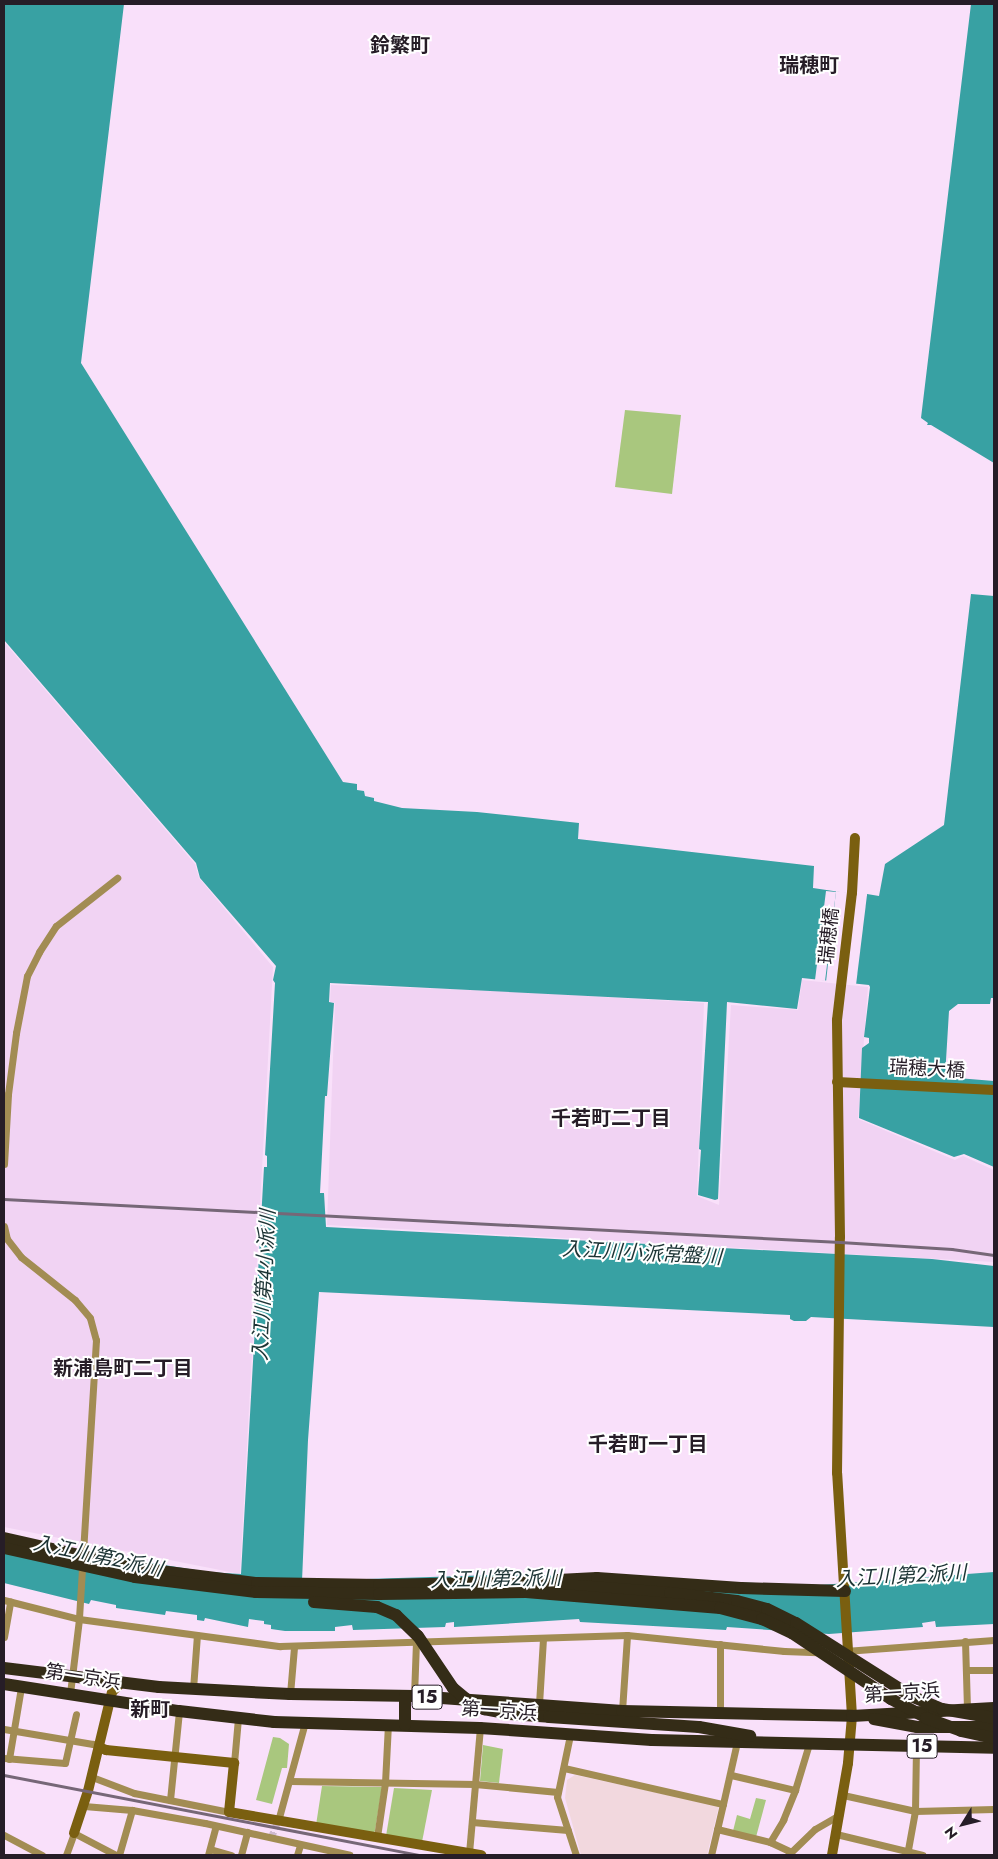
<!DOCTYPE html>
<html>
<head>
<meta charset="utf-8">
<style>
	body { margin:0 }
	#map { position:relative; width:998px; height:1859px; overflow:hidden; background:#f9e0fa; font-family:Jost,"Noto Sans JP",sans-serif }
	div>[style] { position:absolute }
	.built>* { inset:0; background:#f1d3f3 }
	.education>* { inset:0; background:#f2d8de }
	.green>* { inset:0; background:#a9c77e }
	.water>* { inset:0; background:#38a1a3 }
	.pier>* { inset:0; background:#f9e0fa }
	.street-tunnel>* { height:7px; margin-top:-3.5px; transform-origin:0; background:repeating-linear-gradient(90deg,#cfb9d0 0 7px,transparent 0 10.5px) }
	.street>* { height:7px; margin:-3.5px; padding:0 3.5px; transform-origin:3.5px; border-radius:3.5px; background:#a28c53 }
	.secondary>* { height:10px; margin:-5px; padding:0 5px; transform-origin:5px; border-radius:5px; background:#7a5f10 }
	.highway>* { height:12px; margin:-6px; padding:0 6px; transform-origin:6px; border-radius:6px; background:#342c17 }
	.rail>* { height:2.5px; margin:-1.25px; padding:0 1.25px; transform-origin:1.25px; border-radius:1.25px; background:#766777 }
	.highway-bridge>* { height:12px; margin:-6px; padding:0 6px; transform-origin:6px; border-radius:6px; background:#342c17 }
	span { translate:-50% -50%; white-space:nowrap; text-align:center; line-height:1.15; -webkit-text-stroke:4px #fff; paint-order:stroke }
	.shield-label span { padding:1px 4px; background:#fff; border:1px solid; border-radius:4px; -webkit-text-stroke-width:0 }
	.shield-label { font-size:18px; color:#261d27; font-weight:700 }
	.street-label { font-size:19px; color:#261d27 }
	.neighbourhood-label { font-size:20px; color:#261d27; font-weight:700 }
	.water-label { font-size:20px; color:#1c3334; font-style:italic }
	.frame { position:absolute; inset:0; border:5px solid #261d27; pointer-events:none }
	.north { position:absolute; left:938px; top:1799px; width:50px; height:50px; -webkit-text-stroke:4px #fff; paint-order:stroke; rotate:234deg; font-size:14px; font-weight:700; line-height:20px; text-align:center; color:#261d27 }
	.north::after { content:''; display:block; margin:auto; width:18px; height:22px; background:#261d27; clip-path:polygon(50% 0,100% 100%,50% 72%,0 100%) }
</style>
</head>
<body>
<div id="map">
	<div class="built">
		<i style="clip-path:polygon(4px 642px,195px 864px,199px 878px,273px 967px,240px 1574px,4px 1527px)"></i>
		<i style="clip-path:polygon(802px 980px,868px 987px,858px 1119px,955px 1160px,963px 1156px,994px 1170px,994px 1262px,327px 1225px,335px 1003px,330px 1002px,331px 985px,502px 991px,704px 1003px,697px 1196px,719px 1205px,731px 1005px,798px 1010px)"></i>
	</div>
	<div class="education">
		<i style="clip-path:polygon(575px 1775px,719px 1806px,707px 1855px,581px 1855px,565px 1798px,567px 1780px)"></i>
	</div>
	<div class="green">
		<i style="clip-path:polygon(625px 410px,681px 415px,672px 494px,615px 487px)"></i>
		<i style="clip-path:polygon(273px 1737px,280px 1738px,289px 1744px,287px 1768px,282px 1768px,272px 1804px,256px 1800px)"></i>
		<i style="clip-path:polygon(483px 1745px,503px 1749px,499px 1783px,480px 1781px)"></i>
		<i style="clip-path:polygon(322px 1786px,382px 1787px,375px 1831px,372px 1834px,316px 1825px)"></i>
		<i style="clip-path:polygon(394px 1788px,432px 1790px,422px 1842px,386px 1836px)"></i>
		<i style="clip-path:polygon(756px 1798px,766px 1800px,756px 1837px,733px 1831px,737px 1815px,750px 1819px)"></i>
	</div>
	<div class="water">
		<i style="clip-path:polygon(4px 4px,124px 4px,81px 363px,343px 782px,357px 784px,357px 790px,364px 791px,365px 796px,374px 798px,374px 801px,402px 808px,477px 812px,579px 823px,578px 839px,814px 866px,813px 888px,867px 896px,867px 894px,879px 896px,885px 864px,944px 825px,971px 594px,994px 596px,994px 998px,991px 998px,990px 1004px,958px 1004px,949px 1011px,945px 1077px,994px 1081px,994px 1167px,964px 1154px,954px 1157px,859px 1118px,862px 1048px,869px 1043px,869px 1038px,864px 1037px,870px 987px,869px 985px,802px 978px,797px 1009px,727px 1002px,718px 1199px,715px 1200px,698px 1195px,701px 1150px,699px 1149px,708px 1002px,330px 983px,329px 1002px,334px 1003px,327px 1096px,325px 1096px,320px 1193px,324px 1193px,326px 1227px,932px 1259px,994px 1266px,994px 1327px,811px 1317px,806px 1321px,794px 1321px,790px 1319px,790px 1315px,319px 1292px,308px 1440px,302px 1581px,526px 1574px,587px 1578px,820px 1585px,994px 1572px,994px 1624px,936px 1627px,935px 1621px,922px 1623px,923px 1627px,829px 1634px,727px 1627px,726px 1630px,580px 1622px,579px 1619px,454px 1627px,454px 1622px,446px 1623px,445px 1627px,353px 1630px,352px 1625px,335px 1627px,335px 1631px,285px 1631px,271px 1629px,271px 1625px,264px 1624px,264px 1621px,249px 1619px,248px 1627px,205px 1618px,204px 1621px,197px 1620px,197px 1615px,166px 1611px,165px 1615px,116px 1608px,116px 1605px,91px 1600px,89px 1604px,4px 1583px,4px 1534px,77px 1551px,208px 1572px,241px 1574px,264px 1167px,267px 1167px,267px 1156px,265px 1155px,275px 983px,273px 980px,276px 966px,200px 878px,196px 863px,4px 640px)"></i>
		<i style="clip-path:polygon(971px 4px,994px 4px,994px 463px,931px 425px,927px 425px,928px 423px,921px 418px)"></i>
	</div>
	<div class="pier">
		<i style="clip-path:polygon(826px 891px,836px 892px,825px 981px,815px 980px)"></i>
		<i style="clip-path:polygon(836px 891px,867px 895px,856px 985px,826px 982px)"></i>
	</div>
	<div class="street-tunnel">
		<i style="left:271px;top:1838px;width:18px;rotate:-68deg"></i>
	</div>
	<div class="street">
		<i style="left:4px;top:1164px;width:70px;rotate:-86.7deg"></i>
		<i style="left:8px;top:1094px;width:62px;rotate:-82.5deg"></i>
		<i style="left:16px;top:1033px;width:58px;rotate:-79.1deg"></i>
		<i style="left:27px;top:976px;width:27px;rotate:-63deg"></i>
		<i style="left:39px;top:952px;width:31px;rotate:-57deg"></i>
		<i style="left:56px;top:926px;width:78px;rotate:-38.2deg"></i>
		<i style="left:4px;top:1226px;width:13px;rotate:77deg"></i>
		<i style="left:7px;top:1239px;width:23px;rotate:52deg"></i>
		<i style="left:21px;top:1257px;width:69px;rotate:38.5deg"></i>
		<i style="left:75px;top:1300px;width:23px;rotate:50deg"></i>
		<i style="left:90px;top:1318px;width:23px;rotate:75deg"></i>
		<i style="left:96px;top:1340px;width:280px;rotate:93.5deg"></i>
		<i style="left:79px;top:1619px;width:75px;rotate:96.9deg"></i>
		<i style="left:4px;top:1600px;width:77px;rotate:14.2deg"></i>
		<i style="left:79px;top:1619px;width:203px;rotate:7.7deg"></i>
		<i style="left:280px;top:1646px;width:347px;rotate:-1.8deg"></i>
		<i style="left:627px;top:1635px;width:158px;rotate:5.8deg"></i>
		<i style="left:784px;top:1651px;width:33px;rotate:2deg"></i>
		<i style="left:4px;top:1637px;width:36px;rotate:-80deg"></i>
		<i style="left:965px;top:1641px;width:67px;rotate:88.3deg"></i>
		<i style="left:845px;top:1651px;width:149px;rotate:-4.2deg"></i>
		<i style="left:966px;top:1670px;width:28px"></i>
		<i style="left:193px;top:1689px;width:54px;rotate:-85.8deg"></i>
		<i style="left:290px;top:1694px;width:47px;rotate:-85.1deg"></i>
		<i style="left:414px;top:1696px;width:54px;rotate:-87.9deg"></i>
		<i style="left:539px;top:1704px;width:66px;rotate:-86.5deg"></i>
		<i style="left:622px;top:1711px;width:76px;rotate:-86.2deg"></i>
		<i style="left:720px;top:1714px;width:70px;rotate:-90deg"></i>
		<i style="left:4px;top:1729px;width:90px;rotate:9.6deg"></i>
		<i style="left:93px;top:1744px;width:7px;rotate:27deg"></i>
		<i style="left:570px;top:1735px;width:63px;rotate:101.8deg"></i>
		<i style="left:557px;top:1797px;width:61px;rotate:71.9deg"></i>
		<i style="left:4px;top:1758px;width:61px;rotate:4.7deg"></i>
		<i style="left:65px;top:1763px;width:50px;rotate:-77.3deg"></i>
		<i style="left:9px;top:1759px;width:73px;rotate:-80.5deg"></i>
		<i style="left:234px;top:1763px;width:45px;rotate:-84.9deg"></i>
		<i style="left:564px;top:1768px;width:163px;rotate:12.8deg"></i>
		<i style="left:723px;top:1804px;width:52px;rotate:103.2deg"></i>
		<i style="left:731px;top:1775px;width:66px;rotate:13.2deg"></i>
		<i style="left:92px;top:1777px;width:45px;rotate:20.9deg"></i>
		<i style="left:134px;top:1793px;width:97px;rotate:11.3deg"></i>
		<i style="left:290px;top:1781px;width:185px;rotate:0.9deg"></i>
		<i style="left:475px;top:1784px;width:83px;rotate:5.5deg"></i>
		<i style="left:843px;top:1795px;width:74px;rotate:12.5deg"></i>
		<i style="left:915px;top:1811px;width:79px;rotate:-1.5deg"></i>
		<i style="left:170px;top:1800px;width:89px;rotate:-84.2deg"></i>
		<i style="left:723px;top:1804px;width:64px;rotate:-77.3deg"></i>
		<i style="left:84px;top:1806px;width:48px;rotate:4.8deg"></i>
		<i style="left:132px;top:1810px;width:74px;rotate:10.1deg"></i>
		<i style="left:205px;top:1823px;width:148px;rotate:12.4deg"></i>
		<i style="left:278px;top:1821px;width:103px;rotate:-74.7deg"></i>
		<i style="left:472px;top:1822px;width:96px;rotate:4.8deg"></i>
		<i style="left:717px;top:1829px;width:55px;rotate:13.8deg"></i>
		<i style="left:770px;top:1842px;width:23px;rotate:25deg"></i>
		<i style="left:836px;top:1834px;width:89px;rotate:13.6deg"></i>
		<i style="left:4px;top:1835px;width:43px;rotate:27.8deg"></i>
		<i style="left:377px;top:1837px;width:55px;rotate:-81.6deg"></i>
		<i style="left:385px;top:1783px;width:59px;rotate:-87.1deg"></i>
		<i style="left:770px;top:1842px;width:26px;rotate:-59deg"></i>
		<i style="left:783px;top:1820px;width:32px;rotate:-68deg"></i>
		<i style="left:795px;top:1790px;width:48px;rotate:-73.1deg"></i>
		<i style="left:210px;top:1849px;width:22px;rotate:16deg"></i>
		<i style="left:469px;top:1853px;width:125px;rotate:-85deg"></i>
		<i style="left:66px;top:1855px;width:23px;rotate:-70deg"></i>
		<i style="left:74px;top:1833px;width:47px;rotate:27.6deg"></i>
		<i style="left:119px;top:1855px;width:47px;rotate:-73.9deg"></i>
		<i style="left:208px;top:1855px;width:30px;rotate:-75deg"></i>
		<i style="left:241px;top:1855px;width:24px;rotate:-75deg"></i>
		<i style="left:297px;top:1855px;width:10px;rotate:-73deg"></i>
		<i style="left:788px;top:1855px;width:37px;rotate:-44deg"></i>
		<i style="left:815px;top:1829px;width:28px;rotate:-30deg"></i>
		<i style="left:907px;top:1855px;width:45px;rotate:-79.7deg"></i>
		<i style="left:915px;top:1811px;width:65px;rotate:-89.1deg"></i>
	</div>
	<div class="secondary">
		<i style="left:837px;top:1082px;width:157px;rotate:2.9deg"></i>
		<i style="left:99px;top:1747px;width:8px;rotate:23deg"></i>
		<i style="left:106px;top:1750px;width:129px;rotate:5.8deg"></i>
		<i style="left:234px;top:1763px;width:49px;rotate:95.8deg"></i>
		<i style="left:229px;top:1812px;width:256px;rotate:9.7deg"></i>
		<i style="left:74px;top:1833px;width:44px;rotate:-71.6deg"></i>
		<i style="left:88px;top:1791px;width:94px;rotate:-76.4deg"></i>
		<i style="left:110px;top:1700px;width:8px;rotate:-76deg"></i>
		<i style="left:112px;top:1692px;width:13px;rotate:-45deg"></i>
		<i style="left:832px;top:1855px;width:93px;rotate:-80.1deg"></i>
		<i style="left:848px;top:1763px;width:47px;rotate:-85.1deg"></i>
		<i style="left:852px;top:1716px;width:243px;rotate:-93.5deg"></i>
		<i style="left:837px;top:1473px;width:236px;rotate:-89.3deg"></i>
		<i style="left:840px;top:1237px;width:217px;rotate:-90.8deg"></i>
		<i style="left:837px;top:1020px;width:128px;rotate:-83.3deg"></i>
		<i style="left:852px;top:893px;width:55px;rotate:-86.9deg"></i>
	</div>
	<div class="highway">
		<i style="left:558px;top:1580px;width:39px;rotate:-3deg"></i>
		<i style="left:597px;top:1578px;width:144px;rotate:4deg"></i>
		<i style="left:741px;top:1588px;width:104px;rotate:1.7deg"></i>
		<i style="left:4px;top:1668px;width:156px;rotate:7deg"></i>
		<i style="left:159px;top:1687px;width:131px;rotate:3.1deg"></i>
		<i style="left:290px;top:1694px;width:124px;rotate:0.9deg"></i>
		<i style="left:414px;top:1696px;width:209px;rotate:4.1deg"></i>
		<i style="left:622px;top:1711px;width:230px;rotate:1.2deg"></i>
		<i style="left:852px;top:1716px;width:142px;rotate:-3.2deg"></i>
		<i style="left:4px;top:1684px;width:177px;rotate:8.8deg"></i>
		<i style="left:179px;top:1711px;width:96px;rotate:6.6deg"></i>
		<i style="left:274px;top:1722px;width:206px;rotate:1.7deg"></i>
		<i style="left:480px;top:1728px;width:172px;rotate:4deg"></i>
		<i style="left:652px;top:1740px;width:342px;rotate:1.3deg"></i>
		<i style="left:405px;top:1696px;width:29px;rotate:90deg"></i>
		<i style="left:874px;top:1719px;width:44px;rotate:10.5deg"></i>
		<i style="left:917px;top:1727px;width:77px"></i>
		<i style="left:699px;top:1727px;width:52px;rotate:10deg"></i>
	</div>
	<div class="rail">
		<i style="left:4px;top:1199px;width:837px;rotate:2.94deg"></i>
		<i style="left:840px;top:1242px;width:112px;rotate:3.6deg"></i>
		<i style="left:952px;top:1249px;width:42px;rotate:8.1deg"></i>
		<i style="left:4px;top:1775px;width:422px;rotate:10.9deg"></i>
	</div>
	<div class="highway-bridge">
		<i style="left:4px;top:1538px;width:135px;rotate:12.8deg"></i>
		<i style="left:136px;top:1568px;width:122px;rotate:7.1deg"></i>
		<i style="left:257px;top:1583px;width:122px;rotate:0.9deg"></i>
		<i style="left:379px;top:1585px;width:147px;rotate:-1.2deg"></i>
		<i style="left:526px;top:1582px;width:144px;rotate:4.4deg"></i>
		<i style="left:670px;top:1593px;width:67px;rotate:6.8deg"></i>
		<i style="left:737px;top:1601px;width:31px;rotate:15deg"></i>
		<i style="left:767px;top:1609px;width:32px;rotate:26deg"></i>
		<i style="left:796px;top:1623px;width:136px;rotate:32.4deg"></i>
		<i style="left:911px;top:1696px;width:34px;rotate:23deg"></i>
		<i style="left:942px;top:1709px;width:53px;rotate:9.8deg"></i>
		<i style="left:4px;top:1548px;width:134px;rotate:12.5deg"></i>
		<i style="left:135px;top:1577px;width:122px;rotate:7.1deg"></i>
		<i style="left:256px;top:1592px;width:123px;rotate:0.9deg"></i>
		<i style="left:379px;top:1594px;width:147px;rotate:-0.8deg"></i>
		<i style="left:526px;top:1592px;width:195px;rotate:4.7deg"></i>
		<i style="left:720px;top:1608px;width:43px;rotate:14.7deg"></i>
		<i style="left:762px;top:1619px;width:33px;rotate:25deg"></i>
		<i style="left:792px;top:1633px;width:119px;rotate:33.7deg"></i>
		<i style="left:891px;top:1699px;width:40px;rotate:28deg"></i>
		<i style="left:926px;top:1718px;width:37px;rotate:20deg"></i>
		<i style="left:961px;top:1731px;width:34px;rotate:12deg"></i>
		<i style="left:314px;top:1602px;width:63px;rotate:4.5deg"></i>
		<i style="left:377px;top:1607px;width:21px;rotate:23deg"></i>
		<i style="left:396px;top:1615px;width:30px;rotate:44deg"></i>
		<i style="left:418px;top:1636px;width:63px;rotate:56.1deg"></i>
		<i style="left:453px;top:1688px;width:17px;rotate:40deg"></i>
		<i style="left:466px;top:1699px;width:21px;rotate:29deg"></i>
		<i style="left:484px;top:1709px;width:26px;rotate:11deg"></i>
		<i style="left:510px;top:1714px;width:39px;rotate:4deg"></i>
		<i style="left:549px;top:1717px;width:150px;rotate:3.8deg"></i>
	</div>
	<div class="shield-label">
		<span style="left:427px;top:1697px">15</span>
		<span style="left:922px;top:1746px">15</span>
	</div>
	<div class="street-label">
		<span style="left:829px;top:936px;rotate:-84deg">瑞穂橋</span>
		<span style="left:927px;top:1069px;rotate:3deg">瑞穂大橋</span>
		<span style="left:83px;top:1677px;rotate:9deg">第一京浜</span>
		<span style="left:902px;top:1693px;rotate:-4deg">第一京浜</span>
		<span style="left:499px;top:1711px;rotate:4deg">第一京浜</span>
	</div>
	<div class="neighbourhood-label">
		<span style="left:400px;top:45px">鈴繁町</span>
		<span style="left:809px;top:65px">瑞穂町</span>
		<span style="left:611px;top:1118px">千若町二丁目</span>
		<span style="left:123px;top:1368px">新浦島町二丁目</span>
		<span style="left:648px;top:1444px">千若町一丁目</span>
		<span style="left:150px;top:1709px">新町</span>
	</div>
	<div class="water-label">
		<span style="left:642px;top:1253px;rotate:3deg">入江川小派常盤川</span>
		<span style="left:264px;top:1285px;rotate:-87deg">入江川第4小派川</span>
		<span style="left:98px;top:1556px;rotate:12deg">入江川第2派川</span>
		<span style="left:901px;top:1576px;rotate:-3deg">入江川第2派川</span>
		<span style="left:496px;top:1579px;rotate:-1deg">入江川第2派川</span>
	</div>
	<div class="frame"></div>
	<div class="north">N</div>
</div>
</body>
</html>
